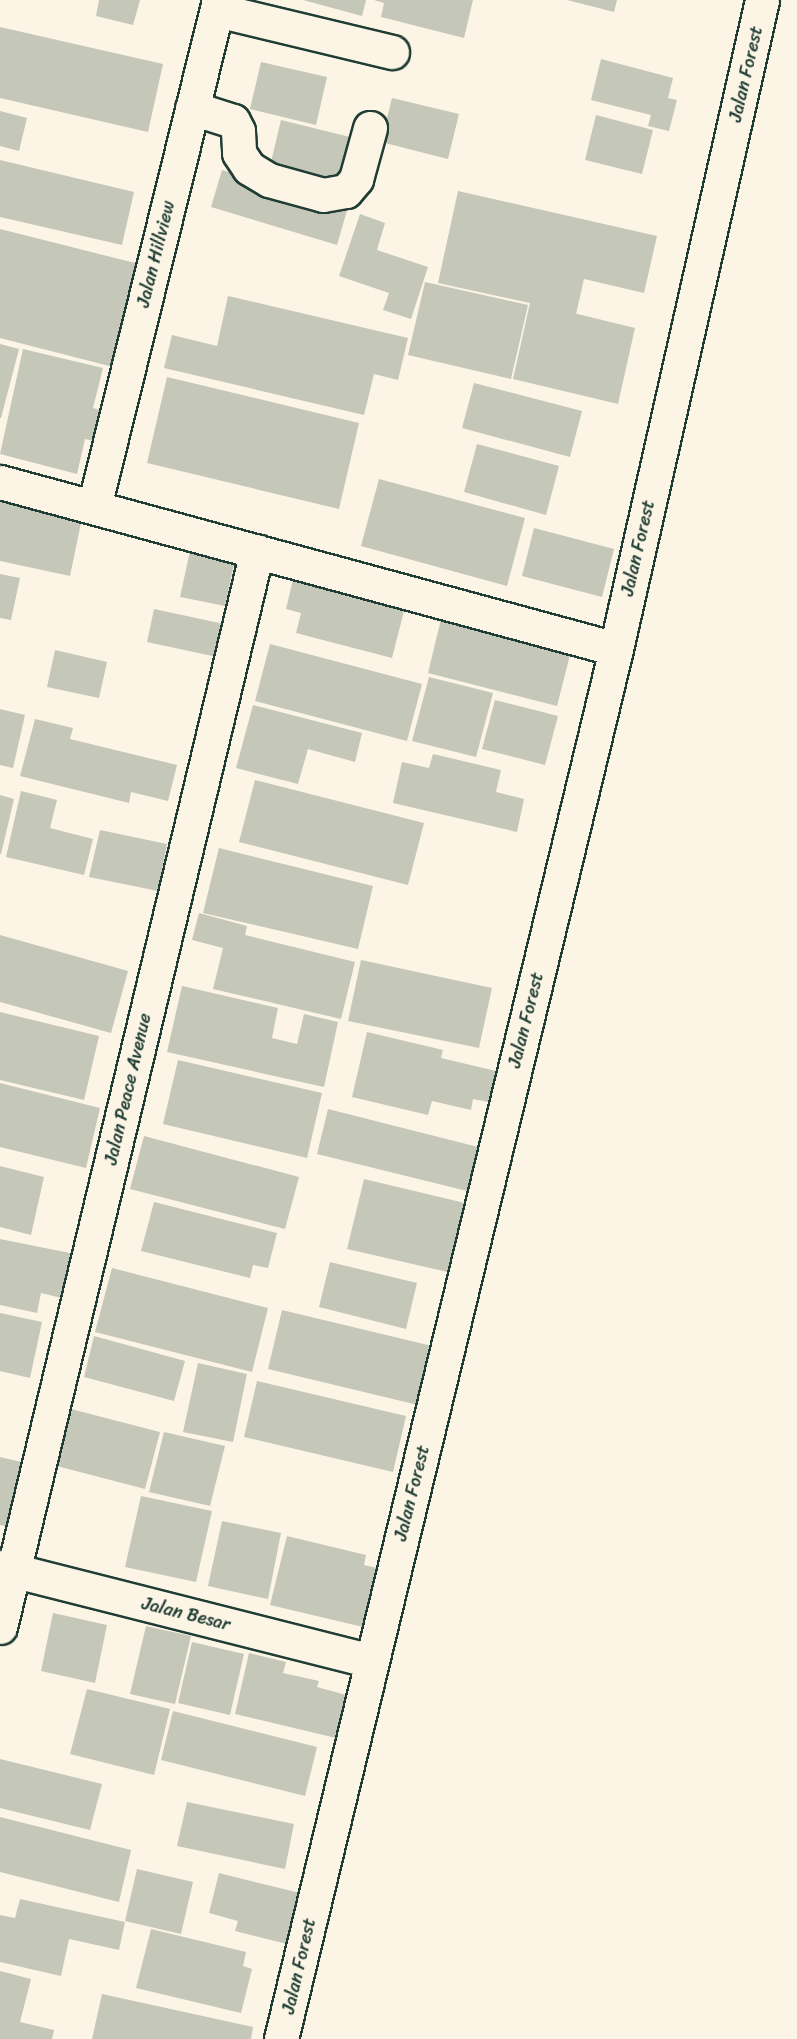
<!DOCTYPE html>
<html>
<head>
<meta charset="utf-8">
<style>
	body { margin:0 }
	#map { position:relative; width:797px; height:2039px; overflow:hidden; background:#fcf5e5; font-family:Sriracha,sans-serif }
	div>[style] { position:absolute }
	.building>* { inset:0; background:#c5c7b9 }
	.roads { filter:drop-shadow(2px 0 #1f3d34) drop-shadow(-2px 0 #1f3d34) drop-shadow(0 2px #1f3d34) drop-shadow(0 -2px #1f3d34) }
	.minor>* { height:33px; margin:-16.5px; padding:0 16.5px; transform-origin:16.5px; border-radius:16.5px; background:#fcf5e5 }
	span { translate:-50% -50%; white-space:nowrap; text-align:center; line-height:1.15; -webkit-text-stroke:6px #fcf5e5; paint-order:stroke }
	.street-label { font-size:18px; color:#1f3d34 }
</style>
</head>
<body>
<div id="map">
	<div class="building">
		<i style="clip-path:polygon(99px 0,140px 0,133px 25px,96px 16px)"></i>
		<i style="clip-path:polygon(303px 0,366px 0,362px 16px)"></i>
		<i style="clip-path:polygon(374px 0,473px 0,464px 38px,381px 17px,384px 3px)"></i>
		<i style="clip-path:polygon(567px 0,617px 0,614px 12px)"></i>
		<i style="clip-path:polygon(0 27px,163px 64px,148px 132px,0 98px)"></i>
		<i style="clip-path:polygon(601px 59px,673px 78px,668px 98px,677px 100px,669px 131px,648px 126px,651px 115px,591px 100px)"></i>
		<i style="clip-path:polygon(261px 62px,327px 77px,316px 125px,250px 109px)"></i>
		<i style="clip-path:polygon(392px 98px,459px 114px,448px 159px,381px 142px)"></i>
		<i style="clip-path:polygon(0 111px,27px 118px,19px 151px,0 146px)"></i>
		<i style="clip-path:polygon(596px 115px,653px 130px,642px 174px,585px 160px)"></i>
		<i style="clip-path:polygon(281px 120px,350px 137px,338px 183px,270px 166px)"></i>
		<i style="clip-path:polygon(0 160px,134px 192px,122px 245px,0 217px)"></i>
		<i style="clip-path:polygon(222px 170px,348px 207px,337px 245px,211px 207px)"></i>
		<i style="clip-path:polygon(458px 191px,657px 236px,644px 293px,584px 279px,576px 314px,557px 309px,635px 328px,618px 404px,513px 379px,530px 303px,438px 283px)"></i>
		<i style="clip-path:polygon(360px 214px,385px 223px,377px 250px,428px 267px,411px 319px,383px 310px,389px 293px,339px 276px)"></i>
		<i style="clip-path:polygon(0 229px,143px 265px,117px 368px,0 338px)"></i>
		<i style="clip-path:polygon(425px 282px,528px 305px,511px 379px,408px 355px)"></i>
		<i style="clip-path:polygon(228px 296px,408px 338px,398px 380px,374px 374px,364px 415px,164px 368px,172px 335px,217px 346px)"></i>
		<i style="clip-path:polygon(0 344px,19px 349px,1px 418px,0 418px)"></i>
		<i style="clip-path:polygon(23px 349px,103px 368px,93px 408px,110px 413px,102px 443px,85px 439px,77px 474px,0 454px)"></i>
		<i style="clip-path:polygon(167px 377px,359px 423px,339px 509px,147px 463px)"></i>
		<i style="clip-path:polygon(474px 383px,582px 411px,570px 457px,462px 428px)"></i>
		<i style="clip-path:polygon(477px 444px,559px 466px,546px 515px,464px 492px)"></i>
		<i style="clip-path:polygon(379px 479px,525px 518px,507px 586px,361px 546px)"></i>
		<i style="clip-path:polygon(0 501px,82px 518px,70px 576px,0 561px)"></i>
		<i style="clip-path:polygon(534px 528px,614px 549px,602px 597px,522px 576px)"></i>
		<i style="clip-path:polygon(190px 551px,235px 559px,225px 606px,180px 597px)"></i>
		<i style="clip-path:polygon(296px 567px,341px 578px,337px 593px,404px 611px,392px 658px,296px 633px,301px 613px,286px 609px)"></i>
		<i style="clip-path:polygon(0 574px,20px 578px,11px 620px,0 618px)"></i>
		<i style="clip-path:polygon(154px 609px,224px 624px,217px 657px,147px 642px)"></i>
		<i style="clip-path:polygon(443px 611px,562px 642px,560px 652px,570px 655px,557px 706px,428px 673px)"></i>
		<i style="clip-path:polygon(270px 644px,422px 684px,407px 741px,255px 701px)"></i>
		<i style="clip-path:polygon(55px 650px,107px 662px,99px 698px,47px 687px)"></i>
		<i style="clip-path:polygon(429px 677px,493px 693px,476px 757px,412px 741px)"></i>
		<i style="clip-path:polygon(495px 700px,558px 716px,545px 765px,482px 749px)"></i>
		<i style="clip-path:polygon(253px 705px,362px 733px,355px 762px,308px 749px,298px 784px,236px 768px)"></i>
		<i style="clip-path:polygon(0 709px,25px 715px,13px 768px,0 765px)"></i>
		<i style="clip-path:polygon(35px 719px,73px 728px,70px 739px,177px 765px,168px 801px,131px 792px,129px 803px,20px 776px)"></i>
		<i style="clip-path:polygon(433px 754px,501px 770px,496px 792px,524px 799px,517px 832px,393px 803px,402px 762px,429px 768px)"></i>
		<i style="clip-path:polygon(255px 780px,424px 823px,408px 885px,239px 842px)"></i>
		<i style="clip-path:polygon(21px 791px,57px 800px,50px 828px,93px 839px,84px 875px,6px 857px)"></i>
		<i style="clip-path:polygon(0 795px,14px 799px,1px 854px,0 854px)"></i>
		<i style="clip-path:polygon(100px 830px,167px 844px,158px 891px,89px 877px)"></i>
		<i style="clip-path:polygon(219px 848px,373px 886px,358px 949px,203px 913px)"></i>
		<i style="clip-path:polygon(199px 913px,247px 926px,245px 935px,355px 962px,341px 1019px,213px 989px,223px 948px,192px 940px)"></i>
		<i style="clip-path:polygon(0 935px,128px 971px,111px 1033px,0 1002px)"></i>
		<i style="clip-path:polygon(361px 960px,492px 988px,479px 1048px,348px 1021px)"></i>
		<i style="clip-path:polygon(182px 986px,278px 1008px,272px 1038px,297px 1044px,304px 1014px,338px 1022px,324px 1087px,167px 1052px)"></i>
		<i style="clip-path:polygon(0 1012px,99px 1036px,84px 1100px,0 1080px)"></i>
		<i style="clip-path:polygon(367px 1032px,443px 1050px,441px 1058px,496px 1071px,489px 1102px,473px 1099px,471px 1110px,432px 1101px,428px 1115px,352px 1097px)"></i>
		<i style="clip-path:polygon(178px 1060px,322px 1093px,307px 1158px,163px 1124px)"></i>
		<i style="clip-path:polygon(0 1083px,100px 1108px,86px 1168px,0 1147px)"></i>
		<i style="clip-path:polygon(328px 1109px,478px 1147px,467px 1191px,317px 1154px)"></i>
		<i style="clip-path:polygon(144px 1136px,299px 1177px,285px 1229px,130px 1189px)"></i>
		<i style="clip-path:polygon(0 1166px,44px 1177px,31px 1235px,0 1227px)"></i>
		<i style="clip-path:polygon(364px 1179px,469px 1204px,452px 1273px,347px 1249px)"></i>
		<i style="clip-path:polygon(154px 1202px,277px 1233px,268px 1268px,253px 1265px,250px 1278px,141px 1251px)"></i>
		<i style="clip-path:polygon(0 1239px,75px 1254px,66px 1299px,41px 1293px,37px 1313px,0 1305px)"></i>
		<i style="clip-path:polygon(330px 1262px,417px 1283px,406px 1329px,319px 1307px)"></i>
		<i style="clip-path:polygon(112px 1268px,268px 1308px,252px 1372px,95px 1332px)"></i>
		<i style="clip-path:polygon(282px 1310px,432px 1346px,418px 1405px,268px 1369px)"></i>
		<i style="clip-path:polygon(0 1313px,42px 1322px,30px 1378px,0 1371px)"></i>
		<i style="clip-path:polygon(94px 1336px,185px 1361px,174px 1401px,84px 1377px)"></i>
		<i style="clip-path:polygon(198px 1363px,247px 1374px,233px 1442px,183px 1432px)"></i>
		<i style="clip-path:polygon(257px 1381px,406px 1416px,393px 1472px,244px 1437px)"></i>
		<i style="clip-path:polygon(67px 1408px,160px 1432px,145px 1489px,53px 1465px)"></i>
		<i style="clip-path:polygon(164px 1432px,225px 1446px,210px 1506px,149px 1492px)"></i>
		<i style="clip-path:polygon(0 1457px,26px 1463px,11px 1527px,0 1525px)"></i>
		<i style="clip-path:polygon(141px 1496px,212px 1511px,196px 1582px,125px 1567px)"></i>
		<i style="clip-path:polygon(222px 1521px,281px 1533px,268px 1599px,208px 1586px)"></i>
		<i style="clip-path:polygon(287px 1536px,366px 1555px,364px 1565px,377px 1568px,363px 1627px,270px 1605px)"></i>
		<i style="clip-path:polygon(53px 1613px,107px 1625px,95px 1683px,41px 1671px)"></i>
		<i style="clip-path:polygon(146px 1626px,191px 1636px,175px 1704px,130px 1694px)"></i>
		<i style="clip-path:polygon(192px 1642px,244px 1654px,230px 1715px,178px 1703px)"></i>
		<i style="clip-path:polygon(249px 1653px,286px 1662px,283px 1673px,319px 1681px,317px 1687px,346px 1695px,336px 1738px,235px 1714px)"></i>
		<i style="clip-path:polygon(87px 1689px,170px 1709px,154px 1775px,70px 1754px)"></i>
		<i style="clip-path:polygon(173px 1711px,317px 1747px,305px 1796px,161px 1760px)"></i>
		<i style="clip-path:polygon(0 1759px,102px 1784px,90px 1830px,0 1808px)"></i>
		<i style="clip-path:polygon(187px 1802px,294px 1824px,285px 1869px,177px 1846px)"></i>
		<i style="clip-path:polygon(0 1817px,131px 1850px,119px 1902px,0 1872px)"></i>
		<i style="clip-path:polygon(137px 1869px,193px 1882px,181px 1934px,125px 1921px)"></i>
		<i style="clip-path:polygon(219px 1873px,308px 1895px,295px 1946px,235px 1931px,238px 1921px,209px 1913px)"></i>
		<i style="clip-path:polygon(20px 1899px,125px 1922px,119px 1950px,69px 1939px,61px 1976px,0 1962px,0 1915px,15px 1918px)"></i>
		<i style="clip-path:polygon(151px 1929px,246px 1952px,243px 1966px,252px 1969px,241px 2013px,136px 1988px)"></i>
		<i style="clip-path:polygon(0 1971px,31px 1979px,20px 2022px,54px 2030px,52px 2039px,0 2039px)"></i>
		<i style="clip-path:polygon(102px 1994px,253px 2027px,251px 2039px,92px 2039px)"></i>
	</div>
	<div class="roads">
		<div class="minor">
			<i style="left:217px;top:10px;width:180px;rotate:13.5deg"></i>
			<i style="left:192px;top:108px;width:43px;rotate:17.6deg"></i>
			<i style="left:233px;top:121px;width:11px;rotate:63deg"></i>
			<i style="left:238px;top:131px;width:22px;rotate:87deg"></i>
			<i style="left:239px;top:153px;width:18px;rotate:56deg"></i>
			<i style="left:249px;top:168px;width:23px;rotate:31deg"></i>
			<i style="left:269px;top:180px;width:56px;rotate:15.5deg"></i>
			<i style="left:323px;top:195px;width:23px;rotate:-10deg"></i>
			<i style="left:346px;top:191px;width:16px;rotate:-50deg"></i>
			<i style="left:356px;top:179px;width:53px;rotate:-74.6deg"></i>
			<i style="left:0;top:482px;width:638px;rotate:15.17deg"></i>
			<i style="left:94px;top:507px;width:522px;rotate:-76.15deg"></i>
			<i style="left:0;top:1567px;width:383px;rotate:14.2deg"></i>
			<i style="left:0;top:1627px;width:1106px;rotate:-76.57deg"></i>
			<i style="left:281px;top:2039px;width:1430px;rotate:-76.45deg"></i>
			<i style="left:616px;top:649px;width:665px;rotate:-77.32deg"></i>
		</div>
	</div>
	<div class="street-label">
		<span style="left:746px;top:74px;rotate:-77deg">Jalan Forest</span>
		<span style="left:156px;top:254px;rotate:-76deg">Jalan Hillview</span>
		<span style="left:638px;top:548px;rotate:-77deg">Jalan Forest</span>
		<span style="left:526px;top:1020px;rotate:-76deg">Jalan Forest</span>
		<span style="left:128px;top:1089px;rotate:-77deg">Jalan Peace Avenue</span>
		<span style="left:412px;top:1493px;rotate:-76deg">Jalan Forest</span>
		<span style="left:186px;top:1614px;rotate:14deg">Jalan Besar</span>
		<span style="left:299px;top:1966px;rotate:-77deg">Jalan Forest</span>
	</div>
</div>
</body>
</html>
